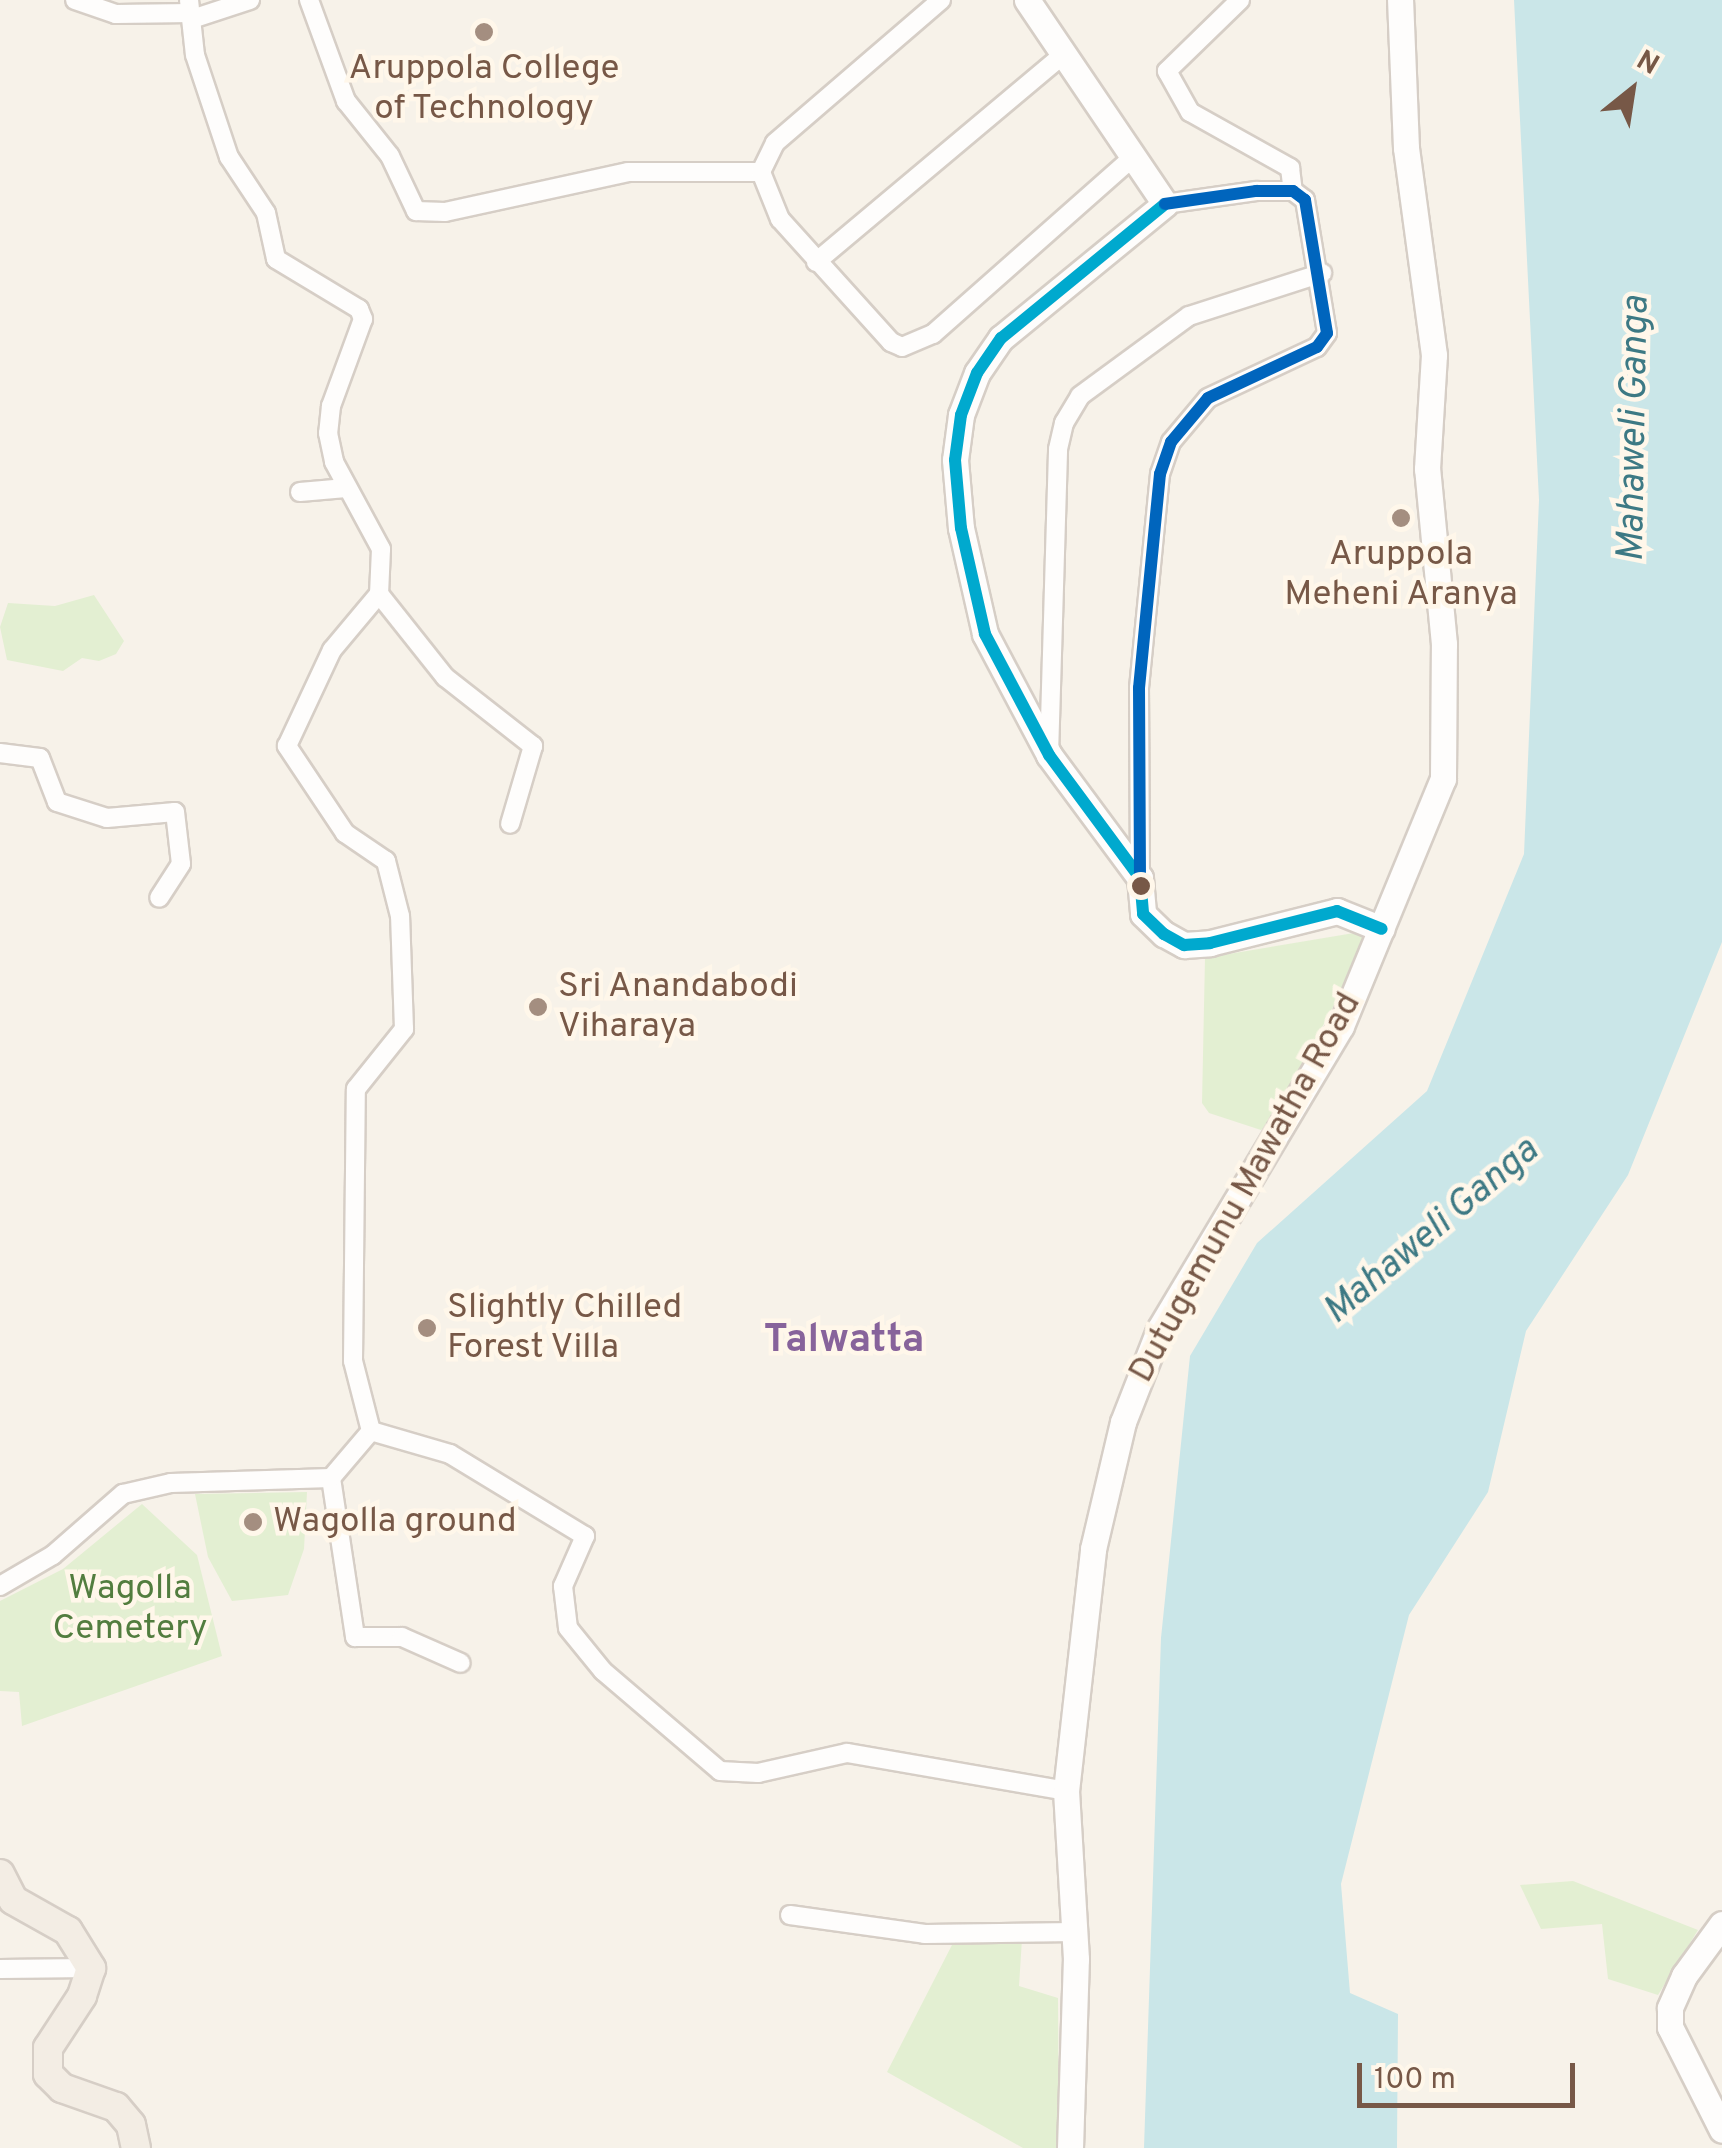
<!DOCTYPE html>
<html>
<head>
<meta charset="utf-8">
<style>
	body { margin:0 }
	#map { position:relative; width:1722px; height:2148px; overflow:hidden; background:#f7f2e9; font-family:Overpass,sans-serif }
	div>[style] { position:absolute }
	.green>* { inset:0; background:#e3efd2 }
	.water>* { inset:0; background:#cae6e8 }
	.roads { filter:drop-shadow(2px 0 #d6cec6) drop-shadow(-2px 0 #d6cec6) drop-shadow(0 2px #d6cec6) drop-shadow(0 -2px #d6cec6) }
	.street>* { height:18px; margin:-9px; padding:0 9px; transform-origin:9px; border-radius:9px; background:#fefdfc }
	.secondary>* { height:25px; margin:-12.5px; padding:0 12.5px; transform-origin:12.5px; border-radius:12.5px; background:#fefdfc }
	.primary>* { height:28px; margin:-14px; padding:0 14px; transform-origin:14px; border-radius:14px; background:#f3ede4 }
	.bus-1>* { height:12px; margin:-6px; padding:0 6px; transform-origin:6px; border-radius:6px; background:#00a9ce }
	.bus-2>* { height:12px; margin:-6px; padding:0 6px; transform-origin:6px; border-radius:6px; background:#0065bd }
	.dots>* { width:28px; height:28px; translate:-50% -50%; box-sizing:border-box; border:5px solid #fff7ea; border-radius:50% }
	span { translate:-50% -50%; white-space:nowrap; text-align:center; line-height:1.15; -webkit-text-stroke:9px #fff7ea; paint-order:stroke }
	.poi-label { font-size:35px; color:#775847 }
	.left { translate:0 -50%; text-align:left }
	.street-label { font-size:35px; color:#775847 }
	.park-label { font-size:35px; color:#527d3f }
	.water-label { font-size:38px; color:#3d7984; font-style:italic }
	.quarter-label { font-size:40px; color:#87639b; font-weight:700 }
	.north { position:absolute; left:1582px; top:40px; width:100px; height:100px; -webkit-text-stroke:8px #fff7ea; paint-order:stroke; rotate:30deg; font-size:28px; font-weight:700; line-height:40px; text-align:center; color:#775847 }
	.north::after { content:''; display:block; margin:auto; width:35px; height:45px; background:#775847; clip-path:polygon(50% 0,100% 100%,50% 72%,0 100%) }
	.scale { position:absolute; left:1357px; top:2063px; width:218px; height:45px; box-sizing:border-box; border:5px solid #775847; border-top:0; padding-left:12px; font-size:30px; line-height:35px; white-space:nowrap; color:#775847; -webkit-text-stroke:8px #fff7ea; paint-order:stroke }
</style>
</head>
<body>
<div id="map">
	<div class="green">
		<i style="clip-path:polygon(94px 595px,124px 641px,116px 654px,99px 661px,82px 658px,63px 671px,7px 660px,0 627px,8px 603px,55px 606px)"></i>
		<i style="clip-path:polygon(1360px 932px,1368px 942px,1270px 1124px,1261px 1130px,1209px 1113px,1202px 1103px,1205px 958px)"></i>
		<i style="clip-path:polygon(307px 1492px,304px 1549px,288px 1595px,232px 1601px,208px 1557px,195px 1494px)"></i>
		<i style="clip-path:polygon(142px 1504px,197px 1555px,222px 1656px,22px 1726px,19px 1692px,0 1691px,0 1601px,63px 1569px)"></i>
		<i style="clip-path:polygon(1573px 1881px,1698px 1930px,1658px 1995px,1608px 1979px,1602px 1924px,1541px 1929px,1520px 1885px)"></i>
		<i style="clip-path:polygon(1022px 1939px,1019px 1986px,1058px 1998px,1059px 2148px,1023px 2148px,887px 2072px,953px 1943px)"></i>
	</div>
	<div class="water">
		<i style="clip-path:polygon(1514px 0,1722px 0,1722px 942px,1628px 1175px,1526px 1331px,1488px 1492px,1409px 1615px,1341px 1884px,1350px 1993px,1398px 2014px,1397px 2148px,1144px 2148px,1161px 1638px,1190px 1356px,1257px 1243px,1427px 1091px,1524px 854px,1539px 500px)"></i>
	</div>
	<div class="roads">
		<div class="street">
			<i style="left:75px;top:0;width:43px;rotate:18.9deg"></i>
			<i style="left:116px;top:14px;width:75px;rotate:-0.8deg"></i>
			<i style="left:189px;top:0;width:55px;rotate:83.8deg"></i>
			<i style="left:195px;top:55px;width:108px;rotate:71.6deg"></i>
			<i style="left:229px;top:157px;width:67px;rotate:56.5deg"></i>
			<i style="left:266px;top:213px;width:47px;rotate:77.7deg"></i>
			<i style="left:276px;top:259px;width:97px;rotate:31.1deg"></i>
			<i style="left:359px;top:309px;width:11px;rotate:68deg"></i>
			<i style="left:363px;top:319px;width:93px;rotate:110.2deg"></i>
			<i style="left:331px;top:406px;width:27px;rotate:96deg"></i>
			<i style="left:328px;top:433px;width:30px;rotate:78deg"></i>
			<i style="left:334px;top:462px;width:99px;rotate:61.6deg"></i>
			<i style="left:381px;top:549px;width:45px;rotate:92.5deg"></i>
			<i style="left:379px;top:594px;width:106px;rotate:51.5deg"></i>
			<i style="left:445px;top:677px;width:112px;rotate:38.1deg"></i>
			<i style="left:533px;top:746px;width:81px;rotate:106.4deg"></i>
			<i style="left:309px;top:0;width:108px;rotate:69.9deg"></i>
			<i style="left:346px;top:101px;width:70px;rotate:51.3deg"></i>
			<i style="left:390px;top:156px;width:61px;rotate:64.7deg"></i>
			<i style="left:416px;top:211px;width:29px;rotate:2deg"></i>
			<i style="left:445px;top:212px;width:187px;rotate:-12.3deg"></i>
			<i style="left:628px;top:172px;width:133px"></i>
			<i style="left:941px;top:0;width:219px;rotate:139.3deg"></i>
			<i style="left:775px;top:143px;width:32px;rotate:116deg"></i>
			<i style="left:761px;top:172px;width:51px;rotate:68deg"></i>
			<i style="left:780px;top:219px;width:166px;rotate:47.9deg"></i>
			<i style="left:891px;top:342px;width:12px;rotate:24deg"></i>
			<i style="left:902px;top:347px;width:34px;rotate:-23deg"></i>
			<i style="left:933px;top:334px;width:268px;rotate:-41.5deg"></i>
			<i style="left:1240px;top:0;width:102px;rotate:135.8deg"></i>
			<i style="left:1167px;top:71px;width:47px;rotate:60.7deg"></i>
			<i style="left:1190px;top:112px;width:115px;rotate:29.2deg"></i>
			<i style="left:1290px;top:168px;width:23px;rotate:83deg"></i>
			<i style="left:192px;top:19px;width:61px;rotate:-18.1deg"></i>
			<i style="left:816px;top:262px;width:325px;rotate:-40deg"></i>
			<i style="left:300px;top:492px;width:46px;rotate:-5deg"></i>
			<i style="left:0;top:753px;width:40px;rotate:7.1deg"></i>
			<i style="left:40px;top:758px;width:47px;rotate:68.9deg"></i>
			<i style="left:57px;top:802px;width:52px;rotate:17.7deg"></i>
			<i style="left:107px;top:818px;width:68px;rotate:-5deg"></i>
			<i style="left:175px;top:812px;width:52px;rotate:83.4deg"></i>
			<i style="left:181px;top:864px;width:40px;rotate:122.9deg"></i>
			<i style="left:1049px;top:755px;width:306px;rotate:-88.3deg"></i>
			<i style="left:1058px;top:449px;width:27px;rotate:-77deg"></i>
			<i style="left:1064px;top:423px;width:31px;rotate:-59deg"></i>
			<i style="left:1080px;top:396px;width:135px;rotate:-36.3deg"></i>
			<i style="left:1189px;top:316px;width:140px;rotate:-17.9deg"></i>
			<i style="left:1140px;top:878px;width:190px;rotate:-90.3deg"></i>
			<i style="left:1139px;top:688px;width:215px;rotate:-84.4deg"></i>
			<i style="left:1160px;top:474px;width:34px;rotate:-71deg"></i>
			<i style="left:1171px;top:442px;width:57px;rotate:-49.9deg"></i>
			<i style="left:1208px;top:398px;width:120px;rotate:-25.1deg"></i>
			<i style="left:1317px;top:347px;width:17px;rotate:-54deg"></i>
			<i style="left:1327px;top:333px;width:135px;rotate:-99.4deg"></i>
			<i style="left:1305px;top:200px;width:15px;rotate:-143deg"></i>
			<i style="left:1293px;top:191px;width:37px;rotate:180deg"></i>
			<i style="left:1256px;top:191px;width:92px;rotate:171.9deg"></i>
			<i style="left:371px;top:1431px;width:72px;rotate:-104.4deg"></i>
			<i style="left:353px;top:1361px;width:272px;rotate:-89.4deg"></i>
			<i style="left:356px;top:1089px;width:77px;rotate:-51.3deg"></i>
			<i style="left:404px;top:1029px;width:113px;rotate:-92deg"></i>
			<i style="left:400px;top:916px;width:57px;rotate:-104.3deg"></i>
			<i style="left:386px;top:861px;width:50px;rotate:-145.7deg"></i>
			<i style="left:345px;top:833px;width:105px;rotate:-123.7deg"></i>
			<i style="left:287px;top:746px;width:106px;rotate:-64.9deg"></i>
			<i style="left:332px;top:650px;width:73px;rotate:-50deg"></i>
			<i style="left:331px;top:1478px;width:161px;rotate:81.4deg"></i>
			<i style="left:355px;top:1637px;width:47px"></i>
			<i style="left:402px;top:1637px;width:64px;rotate:23.8deg"></i>
			<i style="left:0;top:1586px;width:61px;rotate:-30.3deg"></i>
			<i style="left:53px;top:1555px;width:93px;rotate:-41.1deg"></i>
			<i style="left:123px;top:1494px;width:49px;rotate:-12.9deg"></i>
			<i style="left:171px;top:1483px;width:160px;rotate:-1.8deg"></i>
			<i style="left:331px;top:1478px;width:62px;rotate:-49.6deg"></i>
			<i style="left:371px;top:1431px;width:82px;rotate:16.2deg"></i>
			<i style="left:450px;top:1454px;width:158px;rotate:31.3deg"></i>
			<i style="left:585px;top:1536px;width:55px;rotate:113.7deg"></i>
			<i style="left:563px;top:1586px;width:42px;rotate:83.2deg"></i>
			<i style="left:568px;top:1628px;width:55px;rotate:50.9deg"></i>
			<i style="left:603px;top:1671px;width:154px;rotate:40.5deg"></i>
			<i style="left:720px;top:1771px;width:38px;rotate:3deg"></i>
			<i style="left:758px;top:1773px;width:91px;rotate:-12.7deg"></i>
			<i style="left:847px;top:1753px;width:222px;rotate:9.8deg"></i>
			<i style="left:790px;top:1915px;width:136px;rotate:8deg"></i>
			<i style="left:925px;top:1934px;width:150px;rotate:-0.8deg"></i>
			<i style="left:0;top:1969px;width:91px;rotate:-0.6deg"></i>
		</div>
		<div class="secondary">
			<i style="left:1027px;top:0;width:246px;rotate:55.9deg"></i>
			<i style="left:1165px;top:204px;width:212px;rotate:140.7deg"></i>
			<i style="left:1001px;top:338px;width:42px;rotate:124.4deg"></i>
			<i style="left:977px;top:373px;width:45px;rotate:110.9deg"></i>
			<i style="left:961px;top:415px;width:45px;rotate:97.6deg"></i>
			<i style="left:955px;top:460px;width:68px;rotate:85deg"></i>
			<i style="left:961px;top:528px;width:109px;rotate:77.2deg"></i>
			<i style="left:985px;top:634px;width:137px;rotate:62.1deg"></i>
			<i style="left:1049px;top:755px;width:153px;rotate:53.5deg"></i>
			<i style="left:1140px;top:878px;width:36px;rotate:85deg"></i>
			<i style="left:1143px;top:914px;width:29px;rotate:44deg"></i>
			<i style="left:1164px;top:934px;width:23px;rotate:29deg"></i>
			<i style="left:1184px;top:945px;width:26px;rotate:-4deg"></i>
			<i style="left:1210px;top:943px;width:131px;rotate:-14.1deg"></i>
			<i style="left:1337px;top:911px;width:48px;rotate:21.8deg"></i>
			<i style="left:1722px;top:1924px;width:64px;rotate:126.2deg"></i>
			<i style="left:1684px;top:1976px;width:35px;rotate:114deg"></i>
			<i style="left:1670px;top:2008px;width:19px;rotate:90deg"></i>
			<i style="left:1670px;top:2027px;width:115px;rotate:63.2deg"></i>
			<i style="left:1070px;top:2148px;width:189px;rotate:-88.2deg"></i>
			<i style="left:1076px;top:1959px;width:168px;rotate:-93.4deg"></i>
			<i style="left:1066px;top:1791px;width:244px;rotate:-83.6deg"></i>
			<i style="left:1093px;top:1549px;width:130px;rotate:-76.7deg"></i>
			<i style="left:1123px;top:1422px;width:99px;rotate:-68.6deg"></i>
			<i style="left:1159px;top:1330px;width:354px;rotate:-59.1deg"></i>
			<i style="left:1341px;top:1026px;width:267px;rotate:-67.6deg"></i>
			<i style="left:1443px;top:779px;width:135px;rotate:-89.6deg"></i>
			<i style="left:1444px;top:644px;width:176px;rotate:-95.5deg"></i>
			<i style="left:1427px;top:469px;width:114px;rotate:-86.5deg"></i>
			<i style="left:1434px;top:355px;width:209px;rotate:-97.7deg"></i>
			<i style="left:1406px;top:148px;width:148px;rotate:-92.3deg"></i>
		</div>
		<div class="primary">
			<i style="left:0;top:1874px;width:29px;rotate:63deg"></i>
			<i style="left:13px;top:1900px;width:63px;rotate:29.4deg"></i>
			<i style="left:68px;top:1931px;width:44px;rotate:58.1deg"></i>
			<i style="left:91px;top:1968px;width:29px;rotate:108deg"></i>
			<i style="left:82px;top:1996px;width:62px;rotate:123.2deg"></i>
			<i style="left:48px;top:2048px;width:26px;rotate:90deg"></i>
			<i style="left:48px;top:2074px;width:20px;rotate:45deg"></i>
			<i style="left:62px;top:2088px;width:57px;rotate:19.4deg"></i>
			<i style="left:116px;top:2107px;width:23px;rotate:50deg"></i>
			<i style="left:131px;top:2125px;width:24px;rotate:78deg"></i>
		</div>
	</div>
	<div class="bus-1">
		<i style="left:1165px;top:204px;width:212px;rotate:140.7deg"></i>
		<i style="left:1001px;top:338px;width:42px;rotate:124.4deg"></i>
		<i style="left:977px;top:373px;width:45px;rotate:110.9deg"></i>
		<i style="left:961px;top:415px;width:45px;rotate:97.6deg"></i>
		<i style="left:955px;top:460px;width:68px;rotate:85deg"></i>
		<i style="left:961px;top:528px;width:109px;rotate:77.2deg"></i>
		<i style="left:985px;top:634px;width:137px;rotate:62.1deg"></i>
		<i style="left:1049px;top:755px;width:153px;rotate:53.5deg"></i>
		<i style="left:1140px;top:878px;width:36px;rotate:85deg"></i>
		<i style="left:1143px;top:914px;width:29px;rotate:44deg"></i>
		<i style="left:1164px;top:934px;width:23px;rotate:29deg"></i>
		<i style="left:1184px;top:945px;width:26px;rotate:-4deg"></i>
		<i style="left:1210px;top:943px;width:131px;rotate:-14.1deg"></i>
		<i style="left:1337px;top:911px;width:48px;rotate:21.8deg"></i>
	</div>
	<div class="bus-2">
		<i style="left:1140px;top:878px;width:190px;rotate:-90.3deg"></i>
		<i style="left:1139px;top:688px;width:215px;rotate:-84.4deg"></i>
		<i style="left:1160px;top:474px;width:34px;rotate:-71deg"></i>
		<i style="left:1171px;top:442px;width:57px;rotate:-49.9deg"></i>
		<i style="left:1208px;top:398px;width:120px;rotate:-25.1deg"></i>
		<i style="left:1317px;top:347px;width:17px;rotate:-54deg"></i>
		<i style="left:1327px;top:333px;width:135px;rotate:-99.4deg"></i>
		<i style="left:1305px;top:200px;width:15px;rotate:-143deg"></i>
		<i style="left:1293px;top:191px;width:37px;rotate:180deg"></i>
		<i style="left:1256px;top:191px;width:92px;rotate:171.9deg"></i>
	</div>
	<div class="dots">
		<i style="left:484px;top:32px;background:#a48e80"></i>
		<i style="left:1401px;top:518px;background:#a48e80"></i>
		<i style="left:1141px;top:886px;background:#775847"></i>
		<i style="left:538px;top:1007px;background:#a48e80"></i>
		<i style="left:427px;top:1328px;background:#a48e80"></i>
		<i style="left:253px;top:1522px;background:#a48e80"></i>
	</div>
	<div class="poi-label">
		<span style="left:484px;top:89px">Aruppola College<br>of Technology</span>
		<span style="left:1401px;top:575px">Aruppola<br>Meheni Aranya</span>
		<span class="left" style="left:558px;top:1007px">Sri Anandabodi<br>Viharaya</span>
		<span class="left" style="left:447px;top:1328px">Slightly Chilled<br>Forest Villa</span>
		<span class="left" style="left:273px;top:1522px">Wagolla ground</span>
	</div>
	<div class="street-label">
		<span style="left:1246px;top:1188px;rotate:-61deg">Dutugemunu Mawatha Road</span>
	</div>
	<div class="park-label">
		<span style="left:130px;top:1609px">Wagolla<br>Cemetery</span>
	</div>
	<div class="water-label">
		<span style="left:1635px;top:429px;rotate:-89deg">Mahaweli Ganga</span>
		<span style="left:1432px;top:1232px;rotate:-40deg">Mahaweli Ganga</span>
	</div>
	<div class="quarter-label">
		<span style="left:844px;top:1341px">Talwatta</span>
	</div>
	<div class="north">N</div>
	<div class="scale">100 m</div>
</div>
</body>
</html>
